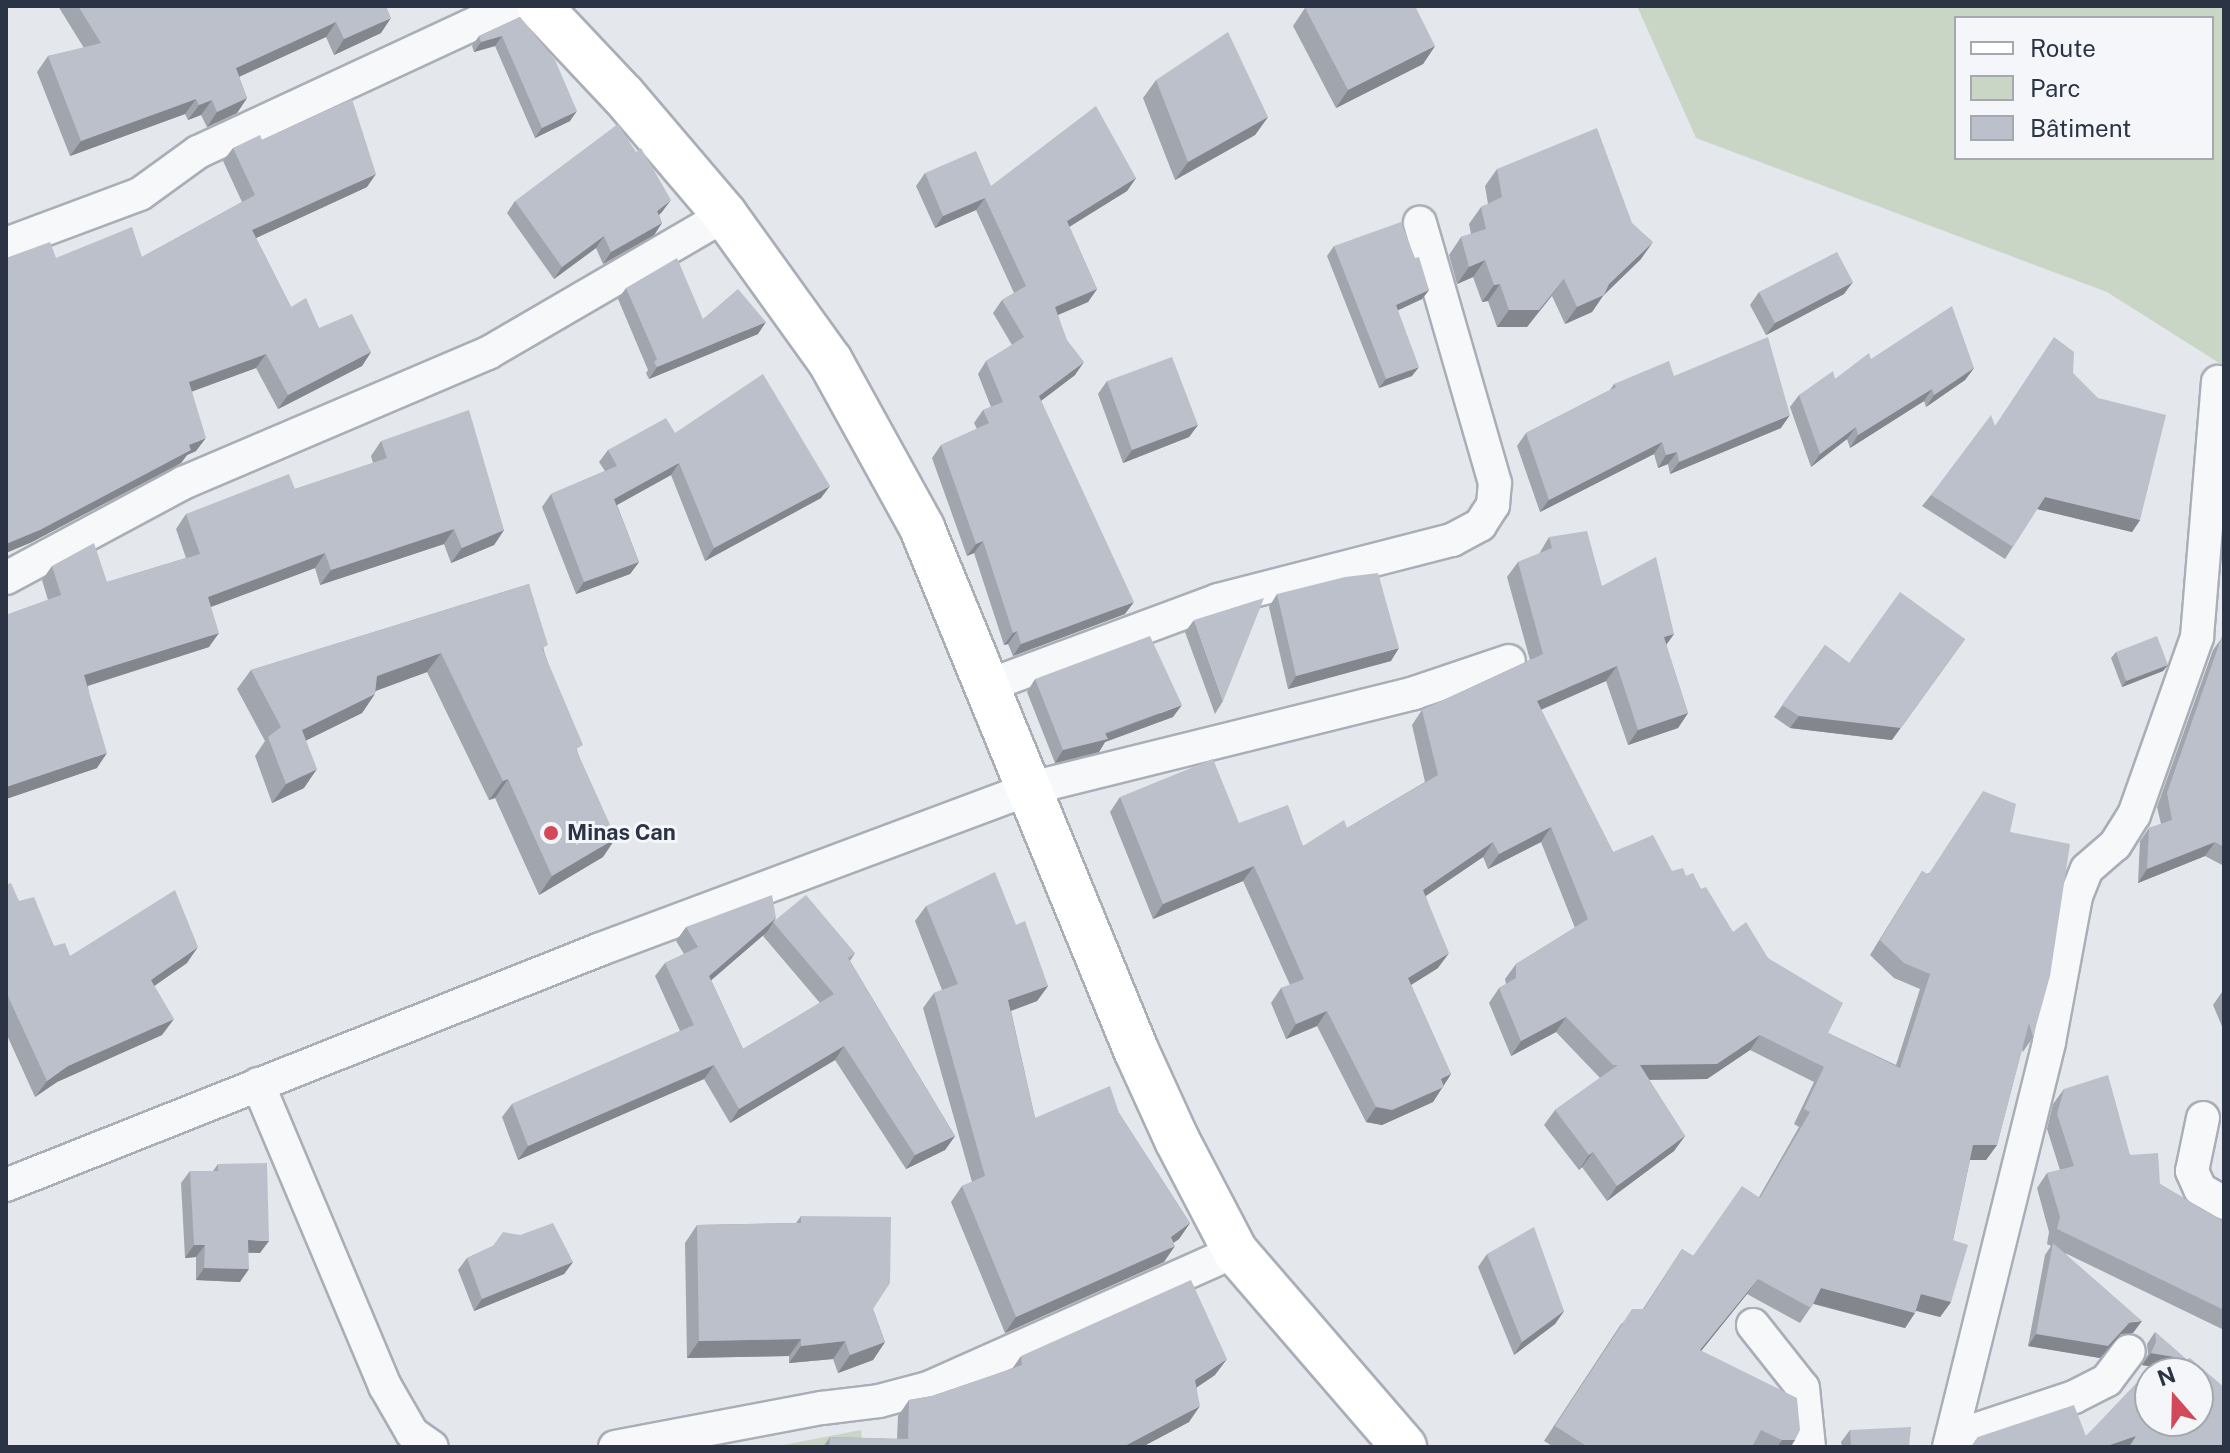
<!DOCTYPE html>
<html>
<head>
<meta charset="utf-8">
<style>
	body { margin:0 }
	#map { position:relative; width:2230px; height:1453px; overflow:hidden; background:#e4e7ec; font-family:"Public Sans",sans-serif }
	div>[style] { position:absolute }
	.green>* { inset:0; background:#c9d6c5 }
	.roads { filter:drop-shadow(2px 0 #a9aeb7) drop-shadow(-2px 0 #a9aeb7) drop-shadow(0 2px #a9aeb7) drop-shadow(0 -2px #a9aeb7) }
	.minor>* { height:32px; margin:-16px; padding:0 16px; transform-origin:16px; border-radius:16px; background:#f7f8fa }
	.secondary>* { height:44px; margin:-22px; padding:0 22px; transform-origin:22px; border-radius:22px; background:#fff }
	.wall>* { inset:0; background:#a1a5ae }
	.shaded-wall>* { inset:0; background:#83868d }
	.building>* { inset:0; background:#bbc0ca }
	.dots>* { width:22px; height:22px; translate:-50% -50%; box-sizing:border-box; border:4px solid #f4f6f9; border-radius:50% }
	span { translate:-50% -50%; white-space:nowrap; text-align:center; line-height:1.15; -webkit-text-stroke:6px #f4f6f9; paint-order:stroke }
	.poi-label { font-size:22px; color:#2b3445; font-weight:700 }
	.left { translate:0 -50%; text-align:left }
	.frame { position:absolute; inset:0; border:8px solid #2b3445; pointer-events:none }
	.legend { position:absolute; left:1954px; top:16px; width:260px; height:144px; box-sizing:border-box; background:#f4f6f9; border:2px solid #a4a8b1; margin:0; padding:10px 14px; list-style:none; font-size:24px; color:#2b3445 }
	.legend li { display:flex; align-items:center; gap:16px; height:40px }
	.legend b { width:40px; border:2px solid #a4a8b1 }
	.north { position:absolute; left:2134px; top:1357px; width:80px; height:80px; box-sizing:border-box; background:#f4f6f9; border:2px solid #a4a8b1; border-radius:50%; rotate:340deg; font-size:22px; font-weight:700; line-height:32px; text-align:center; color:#2b3445 }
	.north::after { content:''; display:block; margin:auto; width:28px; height:36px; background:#d1495b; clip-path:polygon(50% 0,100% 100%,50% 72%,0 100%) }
</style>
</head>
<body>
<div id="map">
	<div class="green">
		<i style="clip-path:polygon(evenodd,1637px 6px,2224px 6px,2224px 366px,2107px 292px,1696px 138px,1637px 6px,1956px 18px,2212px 18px,2212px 158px,1956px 158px,1956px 18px)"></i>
		<i style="clip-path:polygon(861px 1430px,863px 1447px,773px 1447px)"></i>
	</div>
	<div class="roads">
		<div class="minor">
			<i style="left:6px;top:244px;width:143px;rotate:-20.5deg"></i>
			<i style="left:140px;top:194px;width:72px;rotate:-35.9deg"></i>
			<i style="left:198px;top:152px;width:346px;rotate:-24.9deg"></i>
			<i style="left:6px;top:578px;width:201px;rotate:-28.2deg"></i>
			<i style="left:183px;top:483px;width:332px;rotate:-23.1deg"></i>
			<i style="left:488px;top:353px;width:274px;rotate:-30.2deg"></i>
			<i style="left:987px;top:686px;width:246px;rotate:-20.4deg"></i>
			<i style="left:1218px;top:600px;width:242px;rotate:-14.4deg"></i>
			<i style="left:1452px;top:540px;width:32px;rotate:-28deg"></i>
			<i style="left:1480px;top:525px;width:24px;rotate:-57deg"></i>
			<i style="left:1493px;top:505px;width:22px;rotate:-85deg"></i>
			<i style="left:1495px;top:483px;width:271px;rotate:-106.1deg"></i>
			<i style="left:258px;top:1084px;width:328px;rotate:67.2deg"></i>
			<i style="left:385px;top:1386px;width:54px;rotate:60.1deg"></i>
			<i style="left:412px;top:1433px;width:24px;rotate:35deg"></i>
			<i style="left:2203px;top:1118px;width:54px;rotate:101.7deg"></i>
			<i style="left:2192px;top:1171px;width:20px;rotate:66deg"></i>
			<i style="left:2200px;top:1189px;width:28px;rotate:30deg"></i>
			<i style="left:6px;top:1185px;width:640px;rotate:-21.64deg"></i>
			<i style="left:601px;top:949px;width:459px;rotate:-20.5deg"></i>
			<i style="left:1031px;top:788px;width:395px;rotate:-13.9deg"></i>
			<i style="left:1414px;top:693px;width:100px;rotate:-18.6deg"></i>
			<i style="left:1753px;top:1325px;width:80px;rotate:51.6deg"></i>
			<i style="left:1803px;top:1388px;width:59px;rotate:84.2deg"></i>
			<i style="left:1954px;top:1437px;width:126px;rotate:-18.4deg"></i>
			<i style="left:2074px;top:1397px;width:37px;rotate:-27deg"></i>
			<i style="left:2107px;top:1380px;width:36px;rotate:-53deg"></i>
			<i style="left:615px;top:1447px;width:211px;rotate:-10.7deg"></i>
			<i style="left:822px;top:1408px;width:57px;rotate:-7deg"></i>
			<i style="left:879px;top:1401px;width:51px;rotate:-14.9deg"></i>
			<i style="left:928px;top:1388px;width:336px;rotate:-24deg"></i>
			<i style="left:1949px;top:1447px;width:417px;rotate:-76.1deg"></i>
			<i style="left:2049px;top:1042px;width:148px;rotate:-79.5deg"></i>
			<i style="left:2076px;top:896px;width:29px;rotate:-68deg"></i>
			<i style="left:2087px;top:869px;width:37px;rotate:-41deg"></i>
			<i style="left:2115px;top:845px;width:36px;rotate:-58deg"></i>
			<i style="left:2134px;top:815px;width:189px;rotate:-70.5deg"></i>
			<i style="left:2197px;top:637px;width:256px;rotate:-85.3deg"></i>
		</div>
		<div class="secondary">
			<i style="left:539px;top:6px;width:122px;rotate:46.7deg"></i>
			<i style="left:623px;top:95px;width:157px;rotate:49.6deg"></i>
			<i style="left:725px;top:215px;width:180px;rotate:54.3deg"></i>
			<i style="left:830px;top:361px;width:191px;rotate:61.1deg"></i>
			<i style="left:922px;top:528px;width:564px;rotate:67.71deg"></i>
			<i style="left:1136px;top:1050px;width:99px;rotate:65.5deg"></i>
			<i style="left:1177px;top:1140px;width:125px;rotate:62.4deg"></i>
			<i style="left:1235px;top:1251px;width:259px;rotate:49.2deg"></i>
		</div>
	</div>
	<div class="wall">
		<i style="clip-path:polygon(58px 6px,386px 6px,381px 33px,334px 55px,326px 37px,239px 77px,247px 98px,237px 113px,207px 127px,201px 115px,188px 120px,185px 114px,70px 156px,37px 72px,48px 56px,84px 48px)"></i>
		<i style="clip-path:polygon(1305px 8px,1435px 46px,1423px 64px,1336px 108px,1293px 26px)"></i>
		<i style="clip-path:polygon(520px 17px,570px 121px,535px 138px,495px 46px,474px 52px,472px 46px,479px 36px)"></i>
		<i style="clip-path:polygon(1156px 80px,1268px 117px,1255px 135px,1175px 180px,1143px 98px)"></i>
		<i style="clip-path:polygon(262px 140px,367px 187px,256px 238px,291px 307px,319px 328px,371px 352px,362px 366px,278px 409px,256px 368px,192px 391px,196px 451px,187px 455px,181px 463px,30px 543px,56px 258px,142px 257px,242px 202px,223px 161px,233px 148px)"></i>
		<i style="clip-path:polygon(1497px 169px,1641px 259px,1604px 294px,1592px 312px,1565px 324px,1552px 296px,1527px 327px,1497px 327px,1488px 301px,1482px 302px,1473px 277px,1457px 284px,1449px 255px,1461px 237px,1471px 234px,1469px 224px,1481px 207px,1488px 204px,1485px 186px)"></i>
		<i style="clip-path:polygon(925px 173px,991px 186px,1136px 178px,1127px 191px,1069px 226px,1097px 289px,1088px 302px,1058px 315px,1075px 375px,1041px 401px,1125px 614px,1013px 656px,1008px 644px,1004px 645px,974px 553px,967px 556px,932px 458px,941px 445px,977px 429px,974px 423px,983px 410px,991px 407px,978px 374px,986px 361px,1012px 345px,993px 313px,1002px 300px,1014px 293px,976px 210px,935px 228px,916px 186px)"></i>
		<i style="clip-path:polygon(515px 201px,662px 212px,659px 215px,662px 223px,654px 235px,603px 264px,596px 248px,554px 279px,507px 213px)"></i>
		<i style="clip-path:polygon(1334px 246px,1415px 258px,1429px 290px,1422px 299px,1398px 310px,1412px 376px,1379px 388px,1327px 256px)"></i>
		<i style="clip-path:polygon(626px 288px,703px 319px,758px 334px,649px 379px,646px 373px,648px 370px,618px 299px)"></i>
		<i style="clip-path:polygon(1759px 292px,1844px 294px,1766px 335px,1750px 305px)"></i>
		<i style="clip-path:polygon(1871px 359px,1974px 368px,1965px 380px,1926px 407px,1924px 401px,1850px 448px,1847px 439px,1811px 467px,1790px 407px,1799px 395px,1835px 379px)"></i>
		<i style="clip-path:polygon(2073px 373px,2140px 520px,2132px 532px,2037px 509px,2005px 559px,1922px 506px,1931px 495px,1995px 426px)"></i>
		<i style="clip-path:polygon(1674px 376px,1781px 428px,1670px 474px,1668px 464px,1658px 468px,1654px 454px,1540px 512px,1517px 446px,1526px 433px,1610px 390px,1614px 384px)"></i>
		<i style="clip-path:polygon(1107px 381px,1198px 425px,1189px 437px,1123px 463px,1098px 394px)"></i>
		<i style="clip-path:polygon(675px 433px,821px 498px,705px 561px,671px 475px,617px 505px,639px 562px,630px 574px,576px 594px,542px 507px,551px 494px,605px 471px,599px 462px,608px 450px)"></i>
		<i style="clip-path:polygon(381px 441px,504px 530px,494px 545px,451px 563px,444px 544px,320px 585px,315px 568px,211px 607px,209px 647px,88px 686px,97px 768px,6px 799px,6px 615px,48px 600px,42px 580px,52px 566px,107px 582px,186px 558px,176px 529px,186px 514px,295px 489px,373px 463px,371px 456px)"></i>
		<i style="clip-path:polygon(1549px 537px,1602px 586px,1674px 634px,1666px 645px,1688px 713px,1678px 728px,1628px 745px,1606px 681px,1541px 710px,1613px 852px,1686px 876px,1701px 889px,1733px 932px,1768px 958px,1828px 1033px,1896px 1065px,1920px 989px,1894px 978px,1870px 955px,1922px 871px,1927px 874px,2010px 832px,2033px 1037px,2023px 1052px,2022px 1049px,1997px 1145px,1986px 1160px,1970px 1160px,1953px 1240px,1951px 1302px,1940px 1317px,1916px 1311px,1905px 1328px,1813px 1304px,1800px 1323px,1747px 1294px,1701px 1351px,1795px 1440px,1790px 1447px,1554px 1447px,1544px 1441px,1621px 1324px,1643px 1309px,1682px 1249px,1693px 1256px,1759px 1197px,1799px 1127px,1794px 1124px,1814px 1082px,1750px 1050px,1707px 1079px,1649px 1080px,1685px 1136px,1674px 1151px,1607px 1201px,1582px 1167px,1579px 1170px,1544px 1125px,1555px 1110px,1600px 1078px,1556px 1032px,1511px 1056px,1489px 1003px,1499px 988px,1506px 984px,1505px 979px,1516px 964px,1575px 928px,1541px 842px,1488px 869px,1483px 857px,1426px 896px,1438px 968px,1411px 985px,1451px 1074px,1433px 1102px,1382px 1125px,1366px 1122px,1317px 1026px,1286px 1039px,1271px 1003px,1281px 988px,1290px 985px,1243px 881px,1153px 919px,1110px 812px,1120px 797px,1239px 823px,1303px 846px,1347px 828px,1425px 782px,1412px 725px,1422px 710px,1530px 660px,1507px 577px,1518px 562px,1539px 554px)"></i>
		<i style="clip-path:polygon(529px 584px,544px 651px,578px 753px,603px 857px,539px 895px,495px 798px,489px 800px,427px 672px,376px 691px,362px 713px,306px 740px,304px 788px,272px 803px,255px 756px,265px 741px,237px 689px,251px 670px)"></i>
		<i style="clip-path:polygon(1277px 594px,1391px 661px,1288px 689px,1269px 607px)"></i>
		<i style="clip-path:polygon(1194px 620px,1223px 701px,1215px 714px,1185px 632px)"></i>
		<i style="clip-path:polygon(2224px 635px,2224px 866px,2205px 856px,2138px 883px,2140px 841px,2149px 828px,2161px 824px,2157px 807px,2213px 650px)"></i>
		<i style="clip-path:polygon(1825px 645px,1849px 663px,1892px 740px,1790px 728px,1774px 717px)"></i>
		<i style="clip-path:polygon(2116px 652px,2168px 665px,2163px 671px,2122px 687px,2111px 658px)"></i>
		<i style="clip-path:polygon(1035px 679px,1173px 717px,1105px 742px,1099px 752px,1055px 763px,1027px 692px)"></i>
		<i style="clip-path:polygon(6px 885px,54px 946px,70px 956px,187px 963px,154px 986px,162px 1035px,57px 1082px,35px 1097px,6px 1033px)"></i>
		<i style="clip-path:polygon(926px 906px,1016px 925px,1048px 986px,1037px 1001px,1011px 1011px,1035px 1118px,1119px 1113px,1190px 1223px,1179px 1239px,1173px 1243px,1164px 1262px,1005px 1333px,951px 1202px,962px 1186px,972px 1182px,923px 1008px,934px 993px,942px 990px,915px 921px)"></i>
		<i style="clip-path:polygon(776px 918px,767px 932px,711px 980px,743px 1049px,820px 1003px,763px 936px,773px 922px,855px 953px,850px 961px,955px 1136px,945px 1150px,906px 1169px,835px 1060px,730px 1123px,704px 1079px,518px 1160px,502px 1117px,512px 1104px,680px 1031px,655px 976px,665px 963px,684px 954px,676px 941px,686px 927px)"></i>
		<i style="clip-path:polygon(2224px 991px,2224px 1031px,2213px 1005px,2222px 992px)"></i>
		<i style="clip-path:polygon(2064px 1089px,2160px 1184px,2224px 1222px,2224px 1330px,2065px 1253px,2133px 1333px,2121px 1334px,2100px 1358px,2028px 1346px,2045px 1255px,2051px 1246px,2047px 1244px,2049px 1232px,2037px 1188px,2047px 1173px,2060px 1170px,2047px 1129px,2053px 1104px)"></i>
		<i style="clip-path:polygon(218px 1164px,260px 1253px,248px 1253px,240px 1282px,196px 1280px,196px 1257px,185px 1258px,181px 1183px,190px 1171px,213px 1171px)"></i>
		<i style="clip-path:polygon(801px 1216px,873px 1309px,885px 1342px,873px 1360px,838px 1373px,833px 1359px,789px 1363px,789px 1356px,687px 1358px,685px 1243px,697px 1225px,796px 1223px)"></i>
		<i style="clip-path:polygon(493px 1246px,573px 1262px,564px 1274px,474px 1311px,458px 1270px,467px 1258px)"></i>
		<i style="clip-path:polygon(1487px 1254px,1564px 1311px,1555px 1324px,1514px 1355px,1478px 1267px)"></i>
		<i style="clip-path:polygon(2155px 1332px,2186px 1359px,2224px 1447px,1971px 1447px,1978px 1437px,2086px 1436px,2161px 1368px,2142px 1365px,2148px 1354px,2147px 1344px)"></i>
		<i style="clip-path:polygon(1021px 1356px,1215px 1375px,1197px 1387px,1189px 1422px,1142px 1447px,823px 1447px,830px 1437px,897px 1439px,898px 1416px,909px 1400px,932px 1396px,1012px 1369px)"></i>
		<i style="clip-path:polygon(1850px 1430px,1909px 1447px,1842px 1447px,1841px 1442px)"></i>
	</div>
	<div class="shaded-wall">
		<i style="clip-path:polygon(391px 18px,381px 33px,334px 55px,344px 39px)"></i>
		<i style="clip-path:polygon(336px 22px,326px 37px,225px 83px,236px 68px)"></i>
		<i style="clip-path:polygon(502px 36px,495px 46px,474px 52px,481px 42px)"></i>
		<i style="clip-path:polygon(1435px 46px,1423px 64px,1336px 108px,1348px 90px)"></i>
		<i style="clip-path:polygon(247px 98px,237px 113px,207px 127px,217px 112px)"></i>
		<i style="clip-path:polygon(196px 99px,185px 114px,70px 156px,81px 141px)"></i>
		<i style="clip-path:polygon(212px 100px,201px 115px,188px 120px,199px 105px)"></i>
		<i style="clip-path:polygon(577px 111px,570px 121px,535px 138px,542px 128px)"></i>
		<i style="clip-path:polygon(1268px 117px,1255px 135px,1175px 180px,1188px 162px)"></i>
		<i style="clip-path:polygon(376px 174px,367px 187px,243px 244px,252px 230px)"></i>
		<i style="clip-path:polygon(1136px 178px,1127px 191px,1058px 234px,1067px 221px)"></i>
		<i style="clip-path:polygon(985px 198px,976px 210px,935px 228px,943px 216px)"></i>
		<i style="clip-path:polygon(671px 200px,662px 212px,649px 223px,657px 211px)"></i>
		<i style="clip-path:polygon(662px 223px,654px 235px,603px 264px,611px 252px)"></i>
		<i style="clip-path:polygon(604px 236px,596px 248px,554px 279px,562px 267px)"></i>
		<i style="clip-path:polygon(1653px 242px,1641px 259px,1603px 296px,1592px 312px,1565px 324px,1577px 307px,1609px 284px)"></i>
		<i style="clip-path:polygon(1485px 260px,1473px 277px,1457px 284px,1469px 267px)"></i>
		<i style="clip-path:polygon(1564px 279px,1527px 327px,1497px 327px,1509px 310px)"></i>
		<i style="clip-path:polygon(1853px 282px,1844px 294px,1766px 335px,1775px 323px)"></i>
		<i style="clip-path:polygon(1500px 284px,1488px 301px,1482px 302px,1494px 285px)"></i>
		<i style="clip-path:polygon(1097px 289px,1088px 302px,1046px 320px,1055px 307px)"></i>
		<i style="clip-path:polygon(1429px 290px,1422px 299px,1390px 314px,1396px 305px)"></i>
		<i style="clip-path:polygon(766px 322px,758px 334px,649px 379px,657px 367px)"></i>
		<i style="clip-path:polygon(371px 352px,362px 366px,278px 409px,288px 395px)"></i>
		<i style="clip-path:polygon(266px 354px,256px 368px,180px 396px,189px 382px)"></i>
		<i style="clip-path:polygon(1084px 362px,1075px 375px,1030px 409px,1039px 396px)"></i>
		<i style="clip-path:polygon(1419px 367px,1412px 376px,1379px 388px,1386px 379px)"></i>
		<i style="clip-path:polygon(1974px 368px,1965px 380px,1926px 407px,1934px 395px)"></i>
		<i style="clip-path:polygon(1932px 389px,1924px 401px,1850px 448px,1858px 435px)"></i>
		<i style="clip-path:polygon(1790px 415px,1781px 428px,1670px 474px,1679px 462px)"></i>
		<i style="clip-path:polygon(1198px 425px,1189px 437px,1123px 463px,1132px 450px)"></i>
		<i style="clip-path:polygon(1856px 427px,1847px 439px,1811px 467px,1820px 454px)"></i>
		<i style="clip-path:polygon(206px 438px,196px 451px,187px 455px,181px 463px,30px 543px,6px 553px,6px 544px,189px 445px)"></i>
		<i style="clip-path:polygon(1662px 442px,1654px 454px,1540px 512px,1549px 500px)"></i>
		<i style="clip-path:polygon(1677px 452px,1668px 464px,1658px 468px,1666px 455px)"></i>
		<i style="clip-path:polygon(679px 463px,671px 475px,606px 511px,614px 499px)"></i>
		<i style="clip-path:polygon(830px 486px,821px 498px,705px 561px,714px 548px)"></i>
		<i style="clip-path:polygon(2045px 497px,2140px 520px,2132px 532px,2037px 509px)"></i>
		<i style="clip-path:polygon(454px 529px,444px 544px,320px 585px,331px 570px)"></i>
		<i style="clip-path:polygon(504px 530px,494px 545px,451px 563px,462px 548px)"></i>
		<i style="clip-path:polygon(983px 541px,974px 553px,967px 556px,976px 544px)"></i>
		<i style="clip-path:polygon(325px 553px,315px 568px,197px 612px,208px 597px)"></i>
		<i style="clip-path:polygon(639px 562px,630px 574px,576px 594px,584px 582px)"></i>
		<i style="clip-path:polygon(1134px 602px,1125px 614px,1013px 656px,1021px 644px)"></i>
		<i style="clip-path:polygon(1017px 631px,1008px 644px,1004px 645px,1013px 633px)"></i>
		<i style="clip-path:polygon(219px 633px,209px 647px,74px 690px,84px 675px)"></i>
		<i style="clip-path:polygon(1674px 634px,1663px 649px,1664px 637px)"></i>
		<i style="clip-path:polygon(1965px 639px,1892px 740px,1790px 728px,1799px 716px)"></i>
		<i style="clip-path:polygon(1399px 648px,1391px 661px,1288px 689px,1296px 676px)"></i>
		<i style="clip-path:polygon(441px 653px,427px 672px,364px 695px,377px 676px)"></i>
		<i style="clip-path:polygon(2168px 665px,2163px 671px,2122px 687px,2126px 681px)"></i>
		<i style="clip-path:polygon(1617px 666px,1606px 681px,1526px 716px,1537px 701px)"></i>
		<i style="clip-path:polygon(375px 694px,362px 713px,289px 749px,302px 730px)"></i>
		<i style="clip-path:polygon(1182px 705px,1173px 717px,1105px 742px,1099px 752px,1055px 763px,1063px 750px)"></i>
		<i style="clip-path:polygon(1688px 713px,1678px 728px,1628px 745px,1638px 730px)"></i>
		<i style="clip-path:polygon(107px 753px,97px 768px,6px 799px,6px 787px)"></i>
		<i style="clip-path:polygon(317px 769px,304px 788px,272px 803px,286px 784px)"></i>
		<i style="clip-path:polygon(508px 779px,495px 798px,489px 800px,503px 781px)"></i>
		<i style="clip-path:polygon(1551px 827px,1541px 842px,1488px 869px,1499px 854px)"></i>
		<i style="clip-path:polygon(616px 838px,603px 857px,539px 895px,552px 876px)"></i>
		<i style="clip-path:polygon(1493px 842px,1483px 857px,1412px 905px,1423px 890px)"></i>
		<i style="clip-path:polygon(2215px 842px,2205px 856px,2138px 883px,2147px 869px)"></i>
		<i style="clip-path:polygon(1254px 866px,1243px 881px,1153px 919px,1163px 904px)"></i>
		<i style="clip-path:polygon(776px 918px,767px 932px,700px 990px,709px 976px)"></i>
		<i style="clip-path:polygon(198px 947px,187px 963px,140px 996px,151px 980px)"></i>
		<i style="clip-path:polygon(1449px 953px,1438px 968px,1398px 993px,1408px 978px)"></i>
		<i style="clip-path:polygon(1048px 986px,1037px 1001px,997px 1016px,1008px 1000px)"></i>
		<i style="clip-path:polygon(1327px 1011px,1317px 1026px,1286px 1039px,1296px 1024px)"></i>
		<i style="clip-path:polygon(1566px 1017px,1556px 1032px,1511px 1056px,1521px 1041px)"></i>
		<i style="clip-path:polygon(174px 1019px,162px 1035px,57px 1082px,35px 1097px,47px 1081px,68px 1066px)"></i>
		<i style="clip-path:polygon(1760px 1035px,1750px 1050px,1707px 1079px,1629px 1080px,1640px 1065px)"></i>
		<i style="clip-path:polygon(844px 1046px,835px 1060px,730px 1123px,739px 1109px)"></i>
		<i style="clip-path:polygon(714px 1065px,704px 1079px,518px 1160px,528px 1146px)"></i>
		<i style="clip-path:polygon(1451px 1074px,1433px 1102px,1382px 1125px,1366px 1122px,1376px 1107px)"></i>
		<i style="clip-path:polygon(955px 1136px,945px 1150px,906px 1169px,915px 1155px)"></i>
		<i style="clip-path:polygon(1685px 1136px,1674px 1151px,1607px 1201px,1617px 1186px)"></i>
		<i style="clip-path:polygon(1973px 1145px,1997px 1145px,1986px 1160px,1962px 1160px)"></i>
		<i style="clip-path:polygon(1593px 1152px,1582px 1167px,1579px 1170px,1589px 1155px)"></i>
		<i style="clip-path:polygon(1190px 1223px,1179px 1239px,1160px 1252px,1171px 1237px)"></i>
		<i style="clip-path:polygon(248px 1240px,269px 1241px,260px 1253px,239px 1252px)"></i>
		<i style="clip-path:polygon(194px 1245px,205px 1245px,196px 1257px,185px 1258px)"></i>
		<i style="clip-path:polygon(1175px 1246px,1164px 1262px,1005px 1333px,1016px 1317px)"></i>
		<i style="clip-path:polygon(573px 1262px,564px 1274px,474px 1311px,482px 1299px)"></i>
		<i style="clip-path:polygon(204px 1268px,249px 1269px,240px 1282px,196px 1280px)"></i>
		<i style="clip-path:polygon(1758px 1279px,1747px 1294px,1689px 1366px,1700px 1350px)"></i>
		<i style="clip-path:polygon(1821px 1288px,1915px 1313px,1905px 1328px,1811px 1303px)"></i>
		<i style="clip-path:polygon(1921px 1294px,1951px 1302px,1940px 1317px,1911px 1309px)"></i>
		<i style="clip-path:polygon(1564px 1311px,1555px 1324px,1514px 1355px,1522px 1342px)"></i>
		<i style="clip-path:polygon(2142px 1321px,2133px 1333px,2121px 1334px,2100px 1358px,2028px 1346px,2036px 1334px)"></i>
		<i style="clip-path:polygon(801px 1339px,789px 1356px,687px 1358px,699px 1341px)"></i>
		<i style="clip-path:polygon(845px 1341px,833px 1359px,789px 1363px,801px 1346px)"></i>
		<i style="clip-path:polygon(885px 1342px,873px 1360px,838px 1373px,850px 1355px)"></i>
		<i style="clip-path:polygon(2151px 1353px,2186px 1359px,2177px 1371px,2142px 1365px)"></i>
		<i style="clip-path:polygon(1227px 1359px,1215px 1375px,1184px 1396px,1195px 1380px)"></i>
		<i style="clip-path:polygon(1200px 1406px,1189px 1422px,1142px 1447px,1123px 1447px)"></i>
		<i style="clip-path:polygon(2136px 1436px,2128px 1447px,2104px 1447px)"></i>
		<i style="clip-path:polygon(1782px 1440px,1795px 1440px,1790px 1447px,1777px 1447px)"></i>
	</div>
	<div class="building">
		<i style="clip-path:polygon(78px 6px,386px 6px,391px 18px,344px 39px,336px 22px,236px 68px,247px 98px,217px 112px,212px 100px,199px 105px,196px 99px,81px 141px,48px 56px,101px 43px)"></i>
		<i style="clip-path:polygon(1310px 6px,1415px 6px,1435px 46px,1348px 90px,1305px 8px)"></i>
		<i style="clip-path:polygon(520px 17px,555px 60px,577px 111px,542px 128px,502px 36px,481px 42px,479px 36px)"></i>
		<i style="clip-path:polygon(1228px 32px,1268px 117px,1188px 162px,1156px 80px)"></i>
		<i style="clip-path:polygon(352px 99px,376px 174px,252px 230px,291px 307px,306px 298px,319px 328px,352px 314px,371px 352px,288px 395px,266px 354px,189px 382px,206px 438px,189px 445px,191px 450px,40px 530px,6px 544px,6px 258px,50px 242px,56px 258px,132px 227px,142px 257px,255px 195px,233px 148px,260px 135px,262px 140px)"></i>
		<i style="clip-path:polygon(1096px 106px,1136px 178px,1067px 221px,1097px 289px,1055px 307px,1067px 340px,1084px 362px,1039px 396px,1134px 602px,1021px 644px,1017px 631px,1013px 633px,983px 541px,976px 544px,941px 445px,989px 423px,983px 410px,1003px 402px,986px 361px,1024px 337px,1002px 300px,1026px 286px,985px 198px,943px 216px,925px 173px,976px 151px,991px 186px)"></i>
		<i style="clip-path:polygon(618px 124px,636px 152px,641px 148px,671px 200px,657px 211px,662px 223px,611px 252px,604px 236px,562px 267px,515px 201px)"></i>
		<i style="clip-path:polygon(1597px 128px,1632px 223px,1653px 242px,1609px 284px,1604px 295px,1577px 307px,1564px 279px,1539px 310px,1509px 310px,1500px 284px,1494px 285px,1485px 260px,1469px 267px,1461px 237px,1486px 229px,1481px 207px,1502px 197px,1497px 169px)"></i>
		<i style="clip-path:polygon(1401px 222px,1415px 258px,1419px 257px,1429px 290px,1396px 305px,1419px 367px,1386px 379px,1334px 246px)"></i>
		<i style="clip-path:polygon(1837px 252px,1853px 282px,1775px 323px,1759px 292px)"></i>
		<i style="clip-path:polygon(677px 258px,703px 319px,738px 289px,766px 322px,657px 367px,654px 362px,657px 359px,626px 288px)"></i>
		<i style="clip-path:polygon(1952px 306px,1974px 368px,1934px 395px,1932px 389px,1858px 435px,1856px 427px,1820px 454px,1799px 395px,1833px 371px,1835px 379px,1869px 353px,1871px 359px)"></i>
		<i style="clip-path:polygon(1768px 337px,1790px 415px,1679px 462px,1677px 452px,1666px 455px,1662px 442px,1549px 500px,1526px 433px,1616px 387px,1614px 384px,1669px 361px,1674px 376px)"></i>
		<i style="clip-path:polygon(2054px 337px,2074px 352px,2073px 373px,2098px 398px,2166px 415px,2140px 520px,2045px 497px,2013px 547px,1931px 495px,1991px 415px,1995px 426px)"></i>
		<i style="clip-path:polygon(1172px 357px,1198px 425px,1132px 450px,1107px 381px)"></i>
		<i style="clip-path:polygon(763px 374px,830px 486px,714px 548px,679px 463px,614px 499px,639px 562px,584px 582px,551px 494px,617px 466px,608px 450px,666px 418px,675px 433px)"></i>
		<i style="clip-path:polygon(469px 410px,504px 530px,462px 548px,454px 529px,331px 570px,325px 553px,208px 597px,219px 633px,84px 675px,107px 753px,6px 787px,6px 615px,61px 595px,52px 566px,94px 543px,107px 582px,200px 554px,186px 514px,289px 474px,295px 489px,387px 458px,381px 441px)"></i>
		<i style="clip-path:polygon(1587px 531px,1602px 586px,1656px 557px,1674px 634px,1664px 637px,1688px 713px,1638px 730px,1617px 666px,1537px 701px,1613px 852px,1653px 835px,1672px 871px,1683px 868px,1686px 876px,1693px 873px,1701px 889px,1706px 887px,1733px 932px,1746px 922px,1768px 958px,1843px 1003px,1828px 1033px,1900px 1068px,1930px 974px,1904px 963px,1880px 940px,1922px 871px,1928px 875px,1983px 791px,2016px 804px,2010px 832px,2070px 844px,2050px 976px,2033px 1037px,2029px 1023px,1997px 1145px,1973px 1145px,1953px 1240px,1968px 1245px,1951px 1302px,1921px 1294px,1915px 1313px,1821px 1288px,1811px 1308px,1758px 1279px,1700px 1350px,1797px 1398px,1800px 1430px,1795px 1440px,1782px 1440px,1761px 1430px,1752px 1447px,1588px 1447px,1555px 1426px,1632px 1309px,1644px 1309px,1682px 1249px,1693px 1256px,1742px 1186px,1760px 1198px,1810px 1112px,1804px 1109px,1824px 1067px,1760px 1035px,1717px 1064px,1640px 1065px,1685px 1136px,1617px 1186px,1593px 1152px,1589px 1155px,1555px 1110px,1618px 1065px,1613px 1065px,1566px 1017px,1521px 1041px,1499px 988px,1516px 978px,1516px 964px,1588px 919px,1551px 827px,1499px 854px,1493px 842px,1423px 890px,1449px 953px,1408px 978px,1451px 1074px,1441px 1079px,1444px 1087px,1392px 1110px,1376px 1107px,1327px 1011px,1296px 1024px,1281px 988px,1304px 979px,1254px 866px,1163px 904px,1120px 797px,1213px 759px,1239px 823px,1288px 805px,1303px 846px,1344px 820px,1347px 828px,1438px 775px,1422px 710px,1543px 654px,1518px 562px,1552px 548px,1549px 537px)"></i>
		<i style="clip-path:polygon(1378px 573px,1399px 648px,1296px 676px,1277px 594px,1345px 577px)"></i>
		<i style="clip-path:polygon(529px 584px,548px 645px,542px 648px,583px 745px,576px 749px,616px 838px,552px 876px,508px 779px,503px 781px,441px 653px,377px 676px,375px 694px,302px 730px,317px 769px,286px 784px,268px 737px,281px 727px,251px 670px)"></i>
		<i style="clip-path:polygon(1900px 592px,1965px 639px,1901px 728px,1799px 716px,1782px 705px,1825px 645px,1849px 663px)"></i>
		<i style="clip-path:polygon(1264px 598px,1223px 701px,1194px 620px)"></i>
		<i style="clip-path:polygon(2224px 635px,2224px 847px,2215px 842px,2147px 869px,2149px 828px,2172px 820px,2167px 793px,2222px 636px)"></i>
		<i style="clip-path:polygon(1150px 636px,1182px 705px,1105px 733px,1108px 739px,1063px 750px,1035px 679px)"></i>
		<i style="clip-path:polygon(2157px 636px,2168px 665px,2126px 681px,2116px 652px)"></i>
		<i style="clip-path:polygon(995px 872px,1016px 925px,1025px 921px,1048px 986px,1008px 1000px,1035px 1118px,1110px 1086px,1119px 1113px,1190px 1223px,1171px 1237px,1175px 1246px,1016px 1317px,962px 1186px,985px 1176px,934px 993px,958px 984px,926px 906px)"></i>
		<i style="clip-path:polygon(11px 883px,19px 901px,34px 897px,54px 946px,65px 943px,70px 956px,175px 890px,198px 947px,151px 980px,174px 1019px,68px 1066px,47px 1081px,6px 992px,6px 885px)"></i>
		<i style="clip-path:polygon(772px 895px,776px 918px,709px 976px,743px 1049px,834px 994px,773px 922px,806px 895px,855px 953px,848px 958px,955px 1136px,915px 1155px,844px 1046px,739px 1109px,714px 1065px,528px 1146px,512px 1104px,694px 1025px,665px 963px,698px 947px,686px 927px)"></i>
		<i style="clip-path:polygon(2108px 1075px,2130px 1155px,2158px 1153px,2160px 1184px,2224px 1222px,2224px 1310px,2057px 1229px,2060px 1217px,2047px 1173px,2074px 1166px,2057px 1114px,2064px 1089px)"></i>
		<i style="clip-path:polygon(267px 1163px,269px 1241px,248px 1240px,249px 1269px,204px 1268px,205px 1245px,194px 1245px,190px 1171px,218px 1171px,218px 1164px)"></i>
		<i style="clip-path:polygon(801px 1216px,891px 1217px,890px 1283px,873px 1309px,885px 1342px,850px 1355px,845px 1341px,801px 1346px,801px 1339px,699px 1341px,697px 1225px,801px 1223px)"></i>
		<i style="clip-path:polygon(553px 1223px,573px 1262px,482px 1299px,467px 1258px,493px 1246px,503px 1232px,520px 1235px)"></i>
		<i style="clip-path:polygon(1534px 1227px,1564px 1311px,1522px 1342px,1487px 1254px)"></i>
		<i style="clip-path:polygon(2053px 1243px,2142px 1321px,2130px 1322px,2108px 1346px,2036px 1334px)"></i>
		<i style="clip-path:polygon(1191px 1280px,1227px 1359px,1195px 1380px,1200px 1406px,1123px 1447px,829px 1447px,830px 1437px,908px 1439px,909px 1400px,932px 1396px,1022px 1365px,1021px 1356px)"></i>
		<i style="clip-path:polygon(2155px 1332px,2186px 1359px,2151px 1353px,2156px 1342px)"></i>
		<i style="clip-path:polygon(evenodd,2190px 1358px,2224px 1387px,2224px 1447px,2130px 1447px,2136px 1436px,2104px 1447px,1971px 1447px,1978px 1437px,2074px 1405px,2086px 1436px,2145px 1374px,2190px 1358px,2150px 1373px,2198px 1373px,2198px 1421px,2150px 1421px,2150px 1373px)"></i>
		<i style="clip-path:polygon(1911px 1427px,1909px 1447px,1851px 1447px,1850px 1430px)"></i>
	</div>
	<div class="dots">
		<i style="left:551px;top:833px;background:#d1495b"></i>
	</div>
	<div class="poi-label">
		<span class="left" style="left:567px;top:833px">Minas Can</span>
	</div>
	<div class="frame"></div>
	<ul class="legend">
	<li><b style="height:10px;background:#fff"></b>Route</li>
	<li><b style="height:22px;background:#c9d6c5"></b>Parc</li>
	<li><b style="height:22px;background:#bbc0ca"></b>Bâtiment</li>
	</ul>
	<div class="north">N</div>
</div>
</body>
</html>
